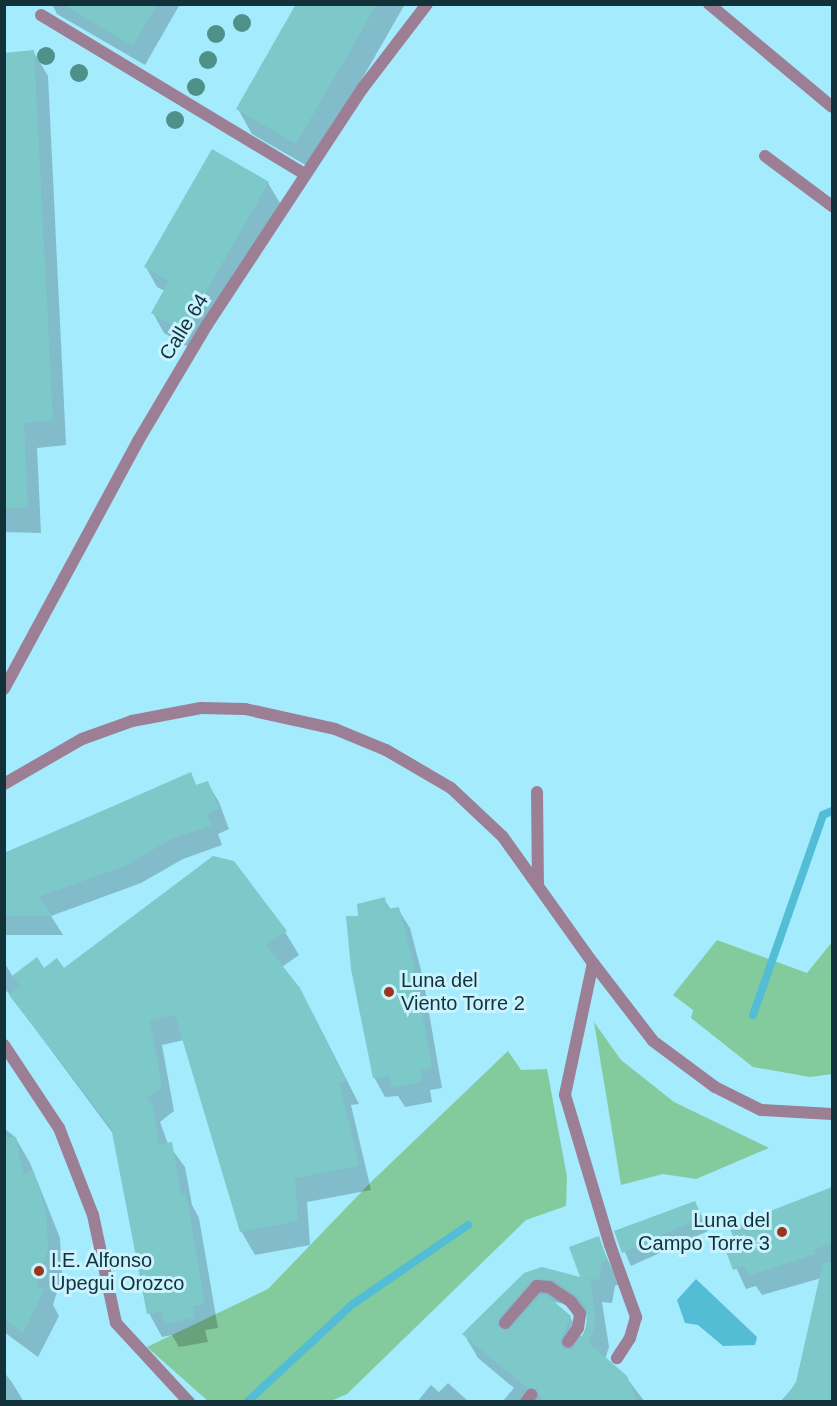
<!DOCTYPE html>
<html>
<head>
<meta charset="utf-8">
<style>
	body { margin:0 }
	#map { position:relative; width:837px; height:1406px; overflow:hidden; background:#a3ebfd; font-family:Helvetica,sans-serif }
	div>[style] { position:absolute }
	.green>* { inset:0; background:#83cb9d }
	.water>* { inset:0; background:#53bdd5 }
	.shadow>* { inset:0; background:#0003 }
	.stream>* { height:8px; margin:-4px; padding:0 4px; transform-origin:4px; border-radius:4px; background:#53bdd5 }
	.building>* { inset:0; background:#7dc8c8 }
	.service>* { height:12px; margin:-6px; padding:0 6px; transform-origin:6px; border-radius:6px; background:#9c7f94 }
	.minor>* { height:12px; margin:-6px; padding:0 6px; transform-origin:6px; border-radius:6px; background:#9c7f94 }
	.trees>* { width:18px; height:18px; margin:-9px; border-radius:50%; background:#4f9188 }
	.dots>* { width:16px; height:16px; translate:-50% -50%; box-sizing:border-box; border:3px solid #c9f3fe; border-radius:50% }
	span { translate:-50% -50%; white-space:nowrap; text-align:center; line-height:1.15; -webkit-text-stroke:6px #c9f3fe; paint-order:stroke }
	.street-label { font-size:20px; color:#133138 }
	.poi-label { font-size:20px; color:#133138 }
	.left { translate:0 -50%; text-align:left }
	.right { translate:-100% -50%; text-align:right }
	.frame { position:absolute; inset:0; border:6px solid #133138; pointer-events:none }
</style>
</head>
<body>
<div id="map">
	<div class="green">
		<i style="clip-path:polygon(717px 940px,807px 973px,832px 942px,832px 1074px,810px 1077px,753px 1067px,691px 1018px,693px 1010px,673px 995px)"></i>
		<i style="clip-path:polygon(594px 1022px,621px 1060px,674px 1102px,769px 1148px,696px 1179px,663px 1174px,621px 1185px)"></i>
		<i style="clip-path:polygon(508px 1051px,521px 1070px,547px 1069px,567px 1177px,566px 1206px,526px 1220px,347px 1394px,331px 1401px,208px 1401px,147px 1347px,268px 1289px,371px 1182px)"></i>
	</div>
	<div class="water">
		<i style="clip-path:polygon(696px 1279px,757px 1337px,755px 1345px,723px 1346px,698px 1325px,685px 1323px,677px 1300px)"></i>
	</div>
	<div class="shadow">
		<i style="clip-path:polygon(52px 4px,180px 4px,145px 65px,57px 14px)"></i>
		<i style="clip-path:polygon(298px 4px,405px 4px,311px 168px,252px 134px,238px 109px)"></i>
		<i style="clip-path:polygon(33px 51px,48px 76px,66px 445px,37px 448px,41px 533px,4px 532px,4px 54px)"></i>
		<i style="clip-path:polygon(268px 183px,280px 203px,195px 351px,164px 333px,153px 313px,165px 291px,157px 287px,146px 267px)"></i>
		<i style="clip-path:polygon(190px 774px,197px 786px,207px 782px,219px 802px,229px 829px,218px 834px,222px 845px,183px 859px,141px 883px,51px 916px,63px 935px,4px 935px,4px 853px)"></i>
		<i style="clip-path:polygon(384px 899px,391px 910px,398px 909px,410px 928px,423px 978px,442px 1088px,430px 1090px,432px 1102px,405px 1107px,398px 1096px,385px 1097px,374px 1077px,360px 917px)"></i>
		<i style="clip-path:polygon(285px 932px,299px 955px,282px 967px,313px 1014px,359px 1104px,351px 1105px,371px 1190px,307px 1202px,310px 1245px,255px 1255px,241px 1231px,184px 1040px,162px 1045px,174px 1111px,160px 1122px,168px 1144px,185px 1167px,192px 1205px,199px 1218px,218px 1328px,205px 1330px,208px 1342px,179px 1347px,172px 1335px,162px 1337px,149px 1313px,114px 1135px,7px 991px,4px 995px,4px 962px,13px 977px)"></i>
		<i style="clip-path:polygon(4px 1128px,15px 1137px,30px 1163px,60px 1238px,62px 1275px,53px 1305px,59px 1316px,38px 1357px,4px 1332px)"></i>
		<i style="clip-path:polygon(832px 1189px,832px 1275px,762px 1295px,756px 1286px,746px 1289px,725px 1244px,736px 1238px,731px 1228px)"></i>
		<i style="clip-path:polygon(695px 1203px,708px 1231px,631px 1266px,616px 1232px)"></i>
		<i style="clip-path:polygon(evenodd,598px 1238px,619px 1284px,615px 1286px,612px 1303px,602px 1302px,609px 1347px,605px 1359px,626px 1377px,645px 1402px,502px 1402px,514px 1388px,478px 1358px,464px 1334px,525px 1274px,583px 1279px,571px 1248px,598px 1238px,552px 1302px,568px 1304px,589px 1317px,582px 1338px,570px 1317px,552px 1302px)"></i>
		<i style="clip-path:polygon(819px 1288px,832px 1290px,832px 1402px,780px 1402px,798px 1382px)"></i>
		<i style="clip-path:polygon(4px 1372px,13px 1384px,24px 1402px,4px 1402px)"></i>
		<i style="clip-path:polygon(448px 1383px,469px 1402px,417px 1402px,431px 1385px,439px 1392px)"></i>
	</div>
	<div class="stream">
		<i style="left:753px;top:1015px;width:212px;rotate:-70.7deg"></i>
		<i style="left:823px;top:815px;width:10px;rotate:-24deg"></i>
		<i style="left:247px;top:1402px;width:144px;rotate:-42.8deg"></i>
		<i style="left:353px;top:1304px;width:140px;rotate:-34.5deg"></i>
	</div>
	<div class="building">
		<i style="clip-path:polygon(62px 4px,157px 4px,133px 46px)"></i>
		<i style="clip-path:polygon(296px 4px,377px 4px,296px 144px,236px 109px)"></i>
		<i style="clip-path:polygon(34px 50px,53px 420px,24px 423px,28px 508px,4px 508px,4px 53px)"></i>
		<i style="clip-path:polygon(212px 149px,269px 182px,183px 332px,151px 313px,169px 281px,144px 267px)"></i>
		<i style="clip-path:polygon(191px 772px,196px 785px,208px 781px,219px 809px,207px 814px,212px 825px,171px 839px,127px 865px,39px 897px,53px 916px,4px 916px,4px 854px)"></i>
		<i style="clip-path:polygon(213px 856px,234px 861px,287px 931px,266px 945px,300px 988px,347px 1081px,339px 1082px,359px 1166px,295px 1178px,298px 1221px,240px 1232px,175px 1015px,150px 1021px,162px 1087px,147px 1098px,153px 1106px,159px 1144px,172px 1142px,181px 1194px,186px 1193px,205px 1304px,193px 1306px,195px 1318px,164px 1324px,162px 1311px,147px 1314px,111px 1127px,9px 995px,20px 986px,12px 976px,37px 957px,44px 968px,57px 958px,64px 968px)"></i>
		<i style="clip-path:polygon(385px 897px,387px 909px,399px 907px,412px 957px,432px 1068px,420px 1070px,422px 1082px,392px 1088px,390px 1076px,373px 1078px,351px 969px,346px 916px,358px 916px,357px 904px)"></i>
		<i style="clip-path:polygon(16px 1137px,23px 1175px,33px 1170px,46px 1211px,48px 1249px,36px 1286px,45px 1289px,23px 1333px,4px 1319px,4px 1138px)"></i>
		<i style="clip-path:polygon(832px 1187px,832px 1243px,814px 1250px,816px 1254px,749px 1276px,744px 1266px,733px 1270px,723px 1243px,734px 1238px,729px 1227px)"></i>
		<i style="clip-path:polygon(695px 1201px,702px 1217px,622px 1253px,614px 1231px)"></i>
		<i style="clip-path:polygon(evenodd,599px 1236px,607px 1260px,602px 1262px,599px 1280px,583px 1278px,591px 1280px,596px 1322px,589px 1343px,627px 1376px,637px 1401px,543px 1401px,536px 1389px,527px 1388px,462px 1334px,524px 1273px,542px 1267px,580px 1277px,569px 1247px,599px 1236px,533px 1279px,554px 1280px,576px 1295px,587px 1309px,586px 1330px,572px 1349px,564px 1349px,560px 1342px,571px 1316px,546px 1295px,540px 1295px,508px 1331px,497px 1326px,499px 1318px,533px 1279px)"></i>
		<i style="clip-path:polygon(823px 1262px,832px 1263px,832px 1401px,783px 1401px,796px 1382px)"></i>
	</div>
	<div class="service">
		<i style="left:41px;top:15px;width:308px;rotate:31.1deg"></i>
		<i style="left:765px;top:156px;width:84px;rotate:36.7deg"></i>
		<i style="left:537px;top:792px;width:91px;rotate:89.4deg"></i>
		<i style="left:4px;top:1045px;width:100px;rotate:56.5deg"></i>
		<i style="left:59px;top:1128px;width:93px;rotate:68.7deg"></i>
		<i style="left:93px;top:1215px;width:110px;rotate:78deg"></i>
		<i style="left:116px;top:1323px;width:108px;rotate:47.3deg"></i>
		<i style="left:505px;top:1323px;width:49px;rotate:-49.1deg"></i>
		<i style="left:537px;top:1286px;width:12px;rotate:5deg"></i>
		<i style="left:549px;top:1287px;width:27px;rotate:34deg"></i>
		<i style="left:571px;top:1302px;width:15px;rotate:53deg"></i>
		<i style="left:580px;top:1314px;width:14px;rotate:98deg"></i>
		<i style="left:578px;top:1328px;width:17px;rotate:126deg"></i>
		<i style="left:526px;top:1402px;width:9px;rotate:-54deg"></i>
	</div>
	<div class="minor">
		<i style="left:709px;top:4px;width:160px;rotate:39.9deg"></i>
		<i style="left:4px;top:689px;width:282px;rotate:-61.6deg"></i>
		<i style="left:138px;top:441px;width:135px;rotate:-59.3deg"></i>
		<i style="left:207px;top:325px;width:282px;rotate:-56.7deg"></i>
		<i style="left:362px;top:89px;width:107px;rotate:-52.6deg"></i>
		<i style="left:4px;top:784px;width:90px;rotate:-30deg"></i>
		<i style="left:82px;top:739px;width:53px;rotate:-19.8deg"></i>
		<i style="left:132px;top:721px;width:70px;rotate:-10.7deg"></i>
		<i style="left:201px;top:708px;width:44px;rotate:1.3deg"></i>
		<i style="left:245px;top:709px;width:92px;rotate:12.5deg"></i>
		<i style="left:335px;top:729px;width:55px;rotate:22.4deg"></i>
		<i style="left:386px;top:750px;width:75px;rotate:30.3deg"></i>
		<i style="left:451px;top:788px;width:71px;rotate:43.3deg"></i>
		<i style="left:503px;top:837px;width:155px;rotate:54.5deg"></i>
		<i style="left:593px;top:963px;width:135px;rotate:102deg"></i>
		<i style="left:565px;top:1095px;width:157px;rotate:73.3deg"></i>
		<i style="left:610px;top:1245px;width:77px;rotate:70.1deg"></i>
		<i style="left:636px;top:1317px;width:22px;rotate:106deg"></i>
		<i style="left:630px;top:1338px;width:24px;rotate:123deg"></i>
		<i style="left:593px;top:963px;width:98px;rotate:52.4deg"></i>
		<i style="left:653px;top:1041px;width:77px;rotate:36.6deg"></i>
		<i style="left:715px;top:1087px;width:51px;rotate:26.6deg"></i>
		<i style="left:761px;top:1110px;width:71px;rotate:3.2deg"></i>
	</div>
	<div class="trees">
		<i style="left:242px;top:23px"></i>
		<i style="left:216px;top:34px"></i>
		<i style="left:46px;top:56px"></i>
		<i style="left:208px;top:60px"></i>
		<i style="left:79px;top:73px"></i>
		<i style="left:196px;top:87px"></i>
		<i style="left:175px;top:120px"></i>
	</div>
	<div class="dots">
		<i style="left:389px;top:992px;background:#9d351a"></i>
		<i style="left:782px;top:1232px;background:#9d351a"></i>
		<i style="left:39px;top:1271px;background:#9d351a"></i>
	</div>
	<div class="street-label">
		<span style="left:184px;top:327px;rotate:-58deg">Calle 64</span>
	</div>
	<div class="poi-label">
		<span class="left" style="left:401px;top:992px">Luna del<br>Viento Torre 2</span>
		<span class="right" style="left:770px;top:1232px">Luna del<br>Campo Torre 3</span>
		<span class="left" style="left:51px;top:1272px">I.E. Alfonso<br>Upegui Orozco</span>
	</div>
	<div class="frame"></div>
</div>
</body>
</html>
